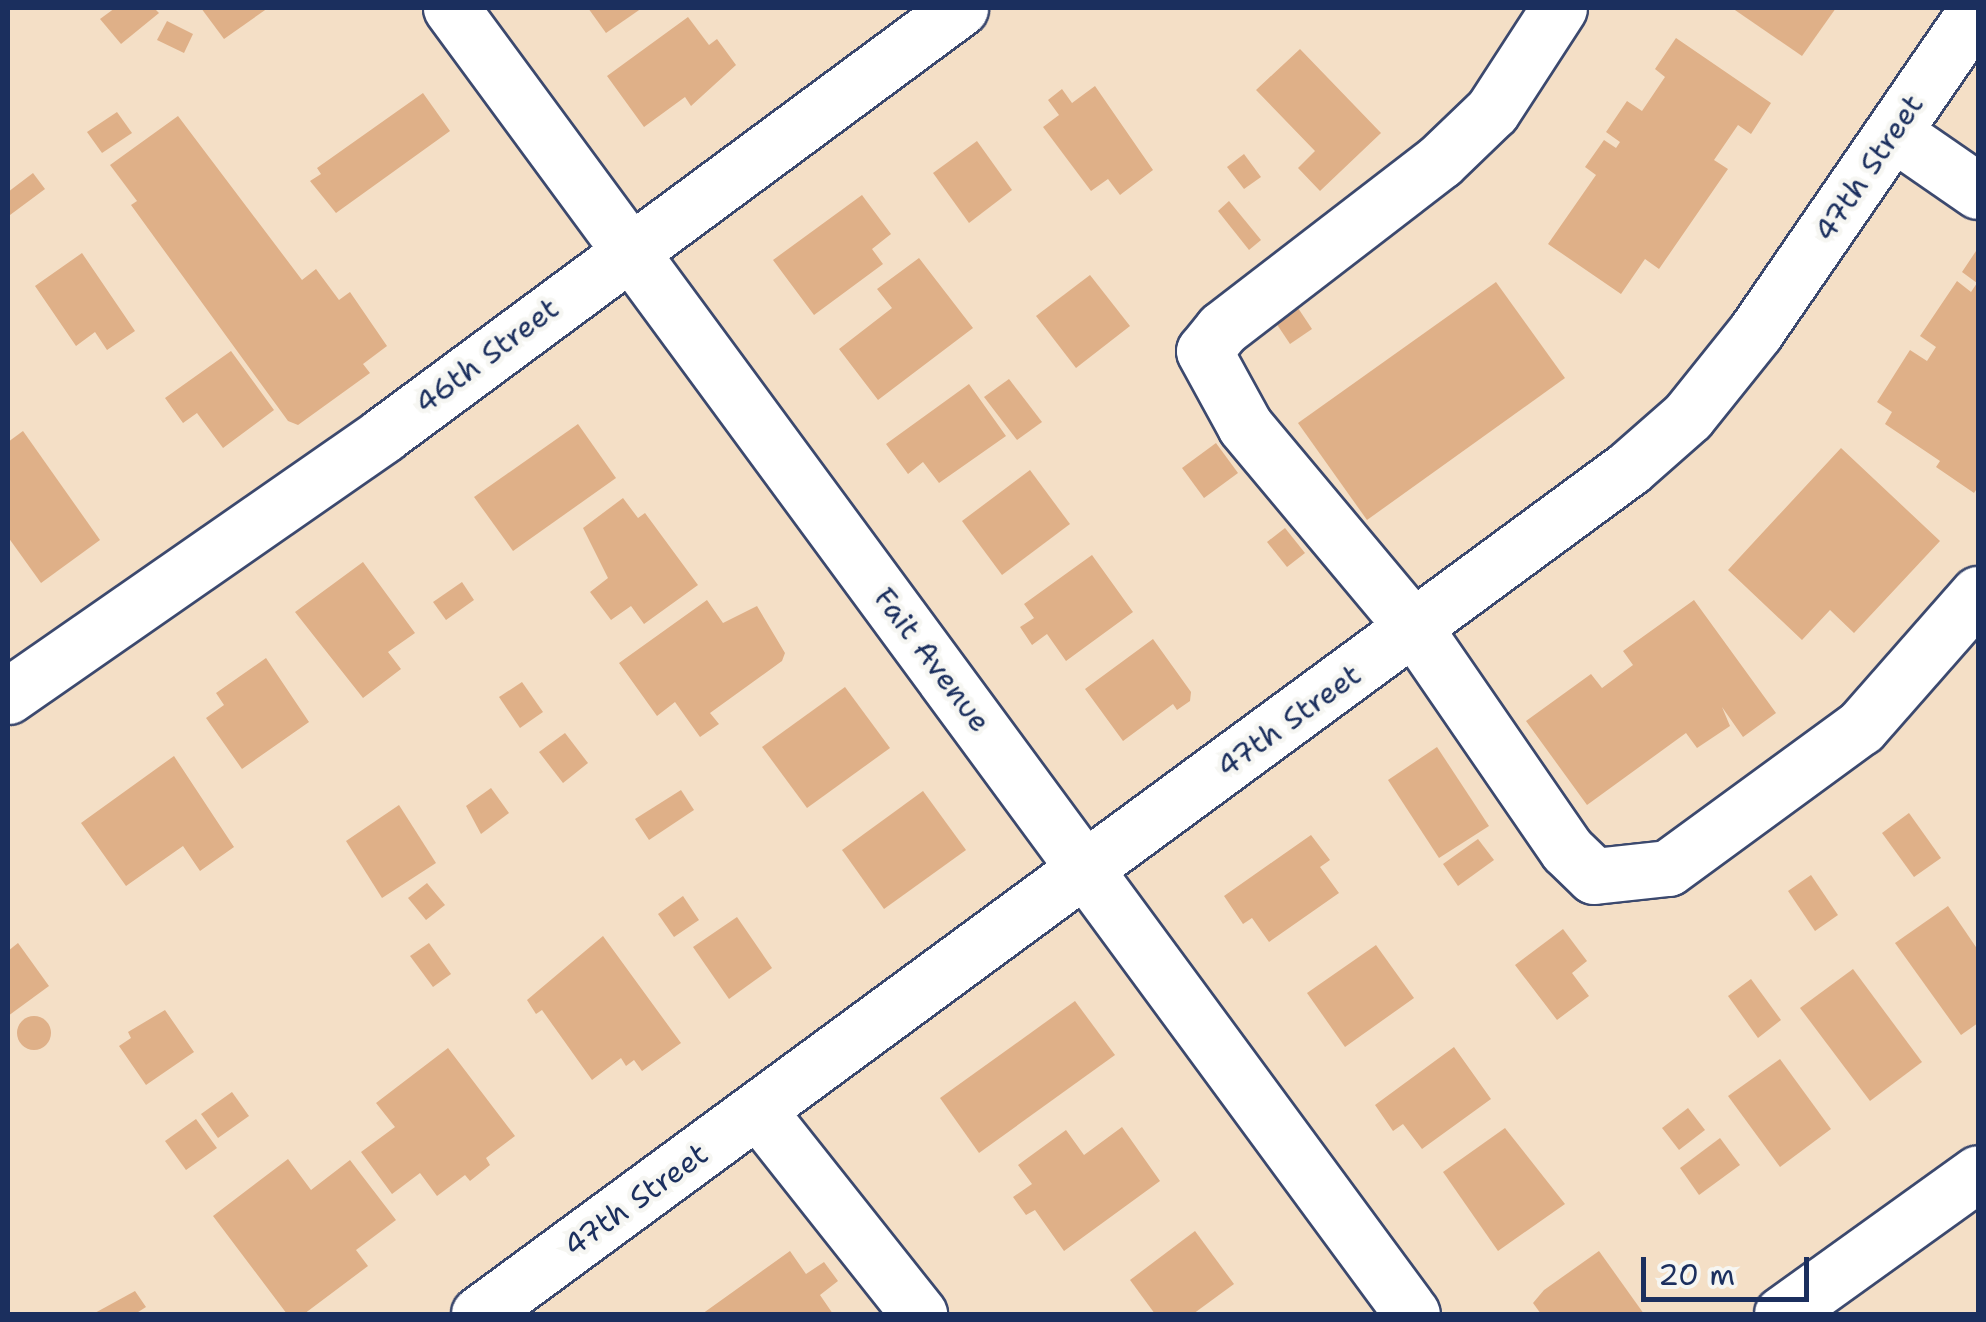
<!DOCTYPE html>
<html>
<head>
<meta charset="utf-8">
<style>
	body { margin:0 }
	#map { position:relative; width:1986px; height:1322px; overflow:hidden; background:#f4dfc6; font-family:"Shantell Sans",sans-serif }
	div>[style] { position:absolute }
	.building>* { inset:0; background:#dfb088 }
	.round { border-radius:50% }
	.roads { filter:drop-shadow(2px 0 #3c496e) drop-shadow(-2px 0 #3c496e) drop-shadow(0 2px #3c496e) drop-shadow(0 -2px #3c496e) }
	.minor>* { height:55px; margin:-27.5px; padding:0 27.5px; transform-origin:27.5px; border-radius:27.5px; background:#fff }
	span { translate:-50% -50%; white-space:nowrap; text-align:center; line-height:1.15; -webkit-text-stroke:9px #f6f6f2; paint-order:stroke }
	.street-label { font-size:30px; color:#1b2f5e }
	.frame { position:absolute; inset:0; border:10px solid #1b2f5e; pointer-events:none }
	.scale { position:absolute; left:1641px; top:1257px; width:168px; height:45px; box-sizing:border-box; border:5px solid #1b2f5e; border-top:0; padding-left:12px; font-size:30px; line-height:35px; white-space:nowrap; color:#1b2f5e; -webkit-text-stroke:8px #f6f6f2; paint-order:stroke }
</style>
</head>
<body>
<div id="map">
	<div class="building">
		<i style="clip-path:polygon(115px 8px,154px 8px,159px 13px,121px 44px,100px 19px)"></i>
		<i style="clip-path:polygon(201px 8px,268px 8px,224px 39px)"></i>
		<i style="clip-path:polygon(588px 8px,642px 8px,606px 33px)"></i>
		<i style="clip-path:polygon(1732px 8px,1836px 8px,1802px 56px)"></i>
		<i style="clip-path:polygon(688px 17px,709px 45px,717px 39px,736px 65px,691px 106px,685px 97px,644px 127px,607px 76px)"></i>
		<i style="clip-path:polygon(167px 21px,193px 34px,184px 53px,157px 40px)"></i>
		<i style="clip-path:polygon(1676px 38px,1771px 103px,1751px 134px,1738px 125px,1714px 160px,1728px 169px,1659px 269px,1645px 259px,1621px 294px,1548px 244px,1596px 175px,1585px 167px,1604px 140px,1616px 148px,1620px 142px,1606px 132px,1627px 101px,1642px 111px,1665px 77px,1655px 69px)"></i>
		<i style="clip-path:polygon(1300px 49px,1381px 133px,1320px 191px,1298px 168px,1315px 151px,1256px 90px)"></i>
		<i style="clip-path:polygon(1095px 86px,1153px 170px,1120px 195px,1108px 179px,1091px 191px,1043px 127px,1059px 115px,1048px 100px,1062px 89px,1072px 103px)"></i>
		<i style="clip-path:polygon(423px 93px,450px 131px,336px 213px,310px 181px,321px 174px,317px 168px)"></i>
		<i style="clip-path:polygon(117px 112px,132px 133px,102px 153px,87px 132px)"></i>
		<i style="clip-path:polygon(178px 116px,302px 280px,316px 269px,339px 300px,350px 292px,387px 346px,363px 364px,370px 373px,298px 425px,288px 421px,131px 205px,137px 201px,110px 165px)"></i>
		<i style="clip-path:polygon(977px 141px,1012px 190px,969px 223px,933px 173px)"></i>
		<i style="clip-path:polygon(1244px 154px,1261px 177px,1244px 189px,1227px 167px)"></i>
		<i style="clip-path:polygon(33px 173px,45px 189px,10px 215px,8px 192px)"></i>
		<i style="clip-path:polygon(862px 195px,891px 234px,872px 249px,883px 264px,814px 315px,773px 260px)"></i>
		<i style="clip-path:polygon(1229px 201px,1261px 240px,1249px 250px,1218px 211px)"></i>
		<i style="clip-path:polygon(1976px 251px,1978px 253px,1978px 487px,1974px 493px,1936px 467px,1940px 461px,1885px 424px,1892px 412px,1877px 402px,1910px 350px,1927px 361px,1936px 347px,1920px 336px,1957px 281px,1971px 292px,1977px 283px,1962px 272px)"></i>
		<i style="clip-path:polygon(82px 253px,135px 331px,107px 350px,95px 332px,76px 346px,35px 286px)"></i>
		<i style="clip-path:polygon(919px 258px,973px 328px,878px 400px,839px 349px,892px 308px,877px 289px)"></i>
		<i style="clip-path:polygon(1090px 275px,1130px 326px,1076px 368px,1036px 316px)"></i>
		<i style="clip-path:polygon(1496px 282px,1565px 378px,1367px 520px,1298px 423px)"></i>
		<i style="clip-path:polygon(1298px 308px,1312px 329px,1290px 344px,1276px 323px)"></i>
		<i style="clip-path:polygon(231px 351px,274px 410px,223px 448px,197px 413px,183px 423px,165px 398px)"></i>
		<i style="clip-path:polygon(1009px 379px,1042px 422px,1017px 440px,984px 397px)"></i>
		<i style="clip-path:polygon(969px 384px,1006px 436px,939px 483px,923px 462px,908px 474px,886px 444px)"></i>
		<i style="clip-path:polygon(578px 424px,616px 478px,513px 551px,474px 497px)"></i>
		<i style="clip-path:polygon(23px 431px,100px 540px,41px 583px,8px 537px,8px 442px)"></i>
		<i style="clip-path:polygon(1216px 443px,1238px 473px,1204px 498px,1182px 468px)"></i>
		<i style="clip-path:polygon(1841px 448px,1940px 541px,1854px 633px,1830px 610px,1802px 640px,1728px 570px)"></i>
		<i style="clip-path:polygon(1030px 470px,1070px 524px,1002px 575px,962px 521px)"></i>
		<i style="clip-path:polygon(623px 498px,638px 518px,645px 513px,698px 585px,644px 624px,631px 606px,611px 620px,590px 592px,608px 578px,583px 528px)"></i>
		<i style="clip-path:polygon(1285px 528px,1305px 553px,1287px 567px,1267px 542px)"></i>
		<i style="clip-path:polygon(1092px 555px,1133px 612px,1066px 661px,1047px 634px,1032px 645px,1020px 627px,1034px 618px,1024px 604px)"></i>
		<i style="clip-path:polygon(363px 562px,415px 633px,388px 652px,401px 669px,363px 698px,295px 612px)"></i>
		<i style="clip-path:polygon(462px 582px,474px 600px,446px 620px,433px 602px)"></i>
		<i style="clip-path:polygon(707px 600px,723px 623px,757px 606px,785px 653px,782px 661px,710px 713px,719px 724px,700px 737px,675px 702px,657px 716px,619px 663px)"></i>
		<i style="clip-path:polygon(1694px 600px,1776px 713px,1743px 737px,1722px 707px,1730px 726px,1697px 748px,1686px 733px,1587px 805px,1526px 721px,1591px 674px,1602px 688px,1633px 665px,1623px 651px)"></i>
		<i style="clip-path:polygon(1153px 639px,1191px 692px,1190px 701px,1177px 710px,1173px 704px,1123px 741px,1085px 689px)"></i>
		<i style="clip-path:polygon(266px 658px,309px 722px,242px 769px,206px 718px,224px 705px,216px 693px)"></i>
		<i style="clip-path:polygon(522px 682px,543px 712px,520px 728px,499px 697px)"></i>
		<i style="clip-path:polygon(845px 687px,890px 748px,807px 808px,762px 747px)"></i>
		<i style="clip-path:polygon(565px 733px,588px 763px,563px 783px,539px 752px)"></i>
		<i style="clip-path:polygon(1437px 747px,1489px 826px,1439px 858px,1388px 780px)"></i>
		<i style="clip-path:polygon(174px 756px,234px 847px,200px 871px,183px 846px,126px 886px,81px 823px)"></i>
		<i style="clip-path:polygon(491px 788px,509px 813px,481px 834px,466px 806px)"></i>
		<i style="clip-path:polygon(681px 790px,694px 810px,649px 840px,635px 819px)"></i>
		<i style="clip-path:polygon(923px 791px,966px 850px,884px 909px,842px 850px)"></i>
		<i style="clip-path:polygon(399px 805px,436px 863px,382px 898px,346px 841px)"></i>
		<i style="clip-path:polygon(1909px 813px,1941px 858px,1914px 877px,1882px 833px)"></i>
		<i style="clip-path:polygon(1311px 835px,1330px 860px,1320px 867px,1339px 893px,1269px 942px,1252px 918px,1243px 924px,1224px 896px)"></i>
		<i style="clip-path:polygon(1478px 839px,1494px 860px,1458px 886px,1443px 864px)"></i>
		<i style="clip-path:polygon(1811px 875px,1838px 915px,1815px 931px,1788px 891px)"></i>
		<i style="clip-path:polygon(427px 883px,445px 905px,426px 920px,408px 898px)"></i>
		<i style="clip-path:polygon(683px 896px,699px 920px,674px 937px,658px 914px)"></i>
		<i style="clip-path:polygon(1948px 906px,1978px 950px,1978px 1023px,1961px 1035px,1895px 943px)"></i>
		<i style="clip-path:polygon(737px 917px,772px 968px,729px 999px,693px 947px)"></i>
		<i style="clip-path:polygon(1563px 929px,1587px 961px,1572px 973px,1589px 996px,1557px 1020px,1515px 965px)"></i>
		<i style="clip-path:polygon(603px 936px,681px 1043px,642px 1071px,634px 1060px,626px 1066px,621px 1058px,592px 1080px,542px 1010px,536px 1014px,527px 1000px)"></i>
		<i style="clip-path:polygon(18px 943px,49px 986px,8px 1016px,8px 951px)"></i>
		<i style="clip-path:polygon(429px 943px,451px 974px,433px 987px,410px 956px)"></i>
		<i style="clip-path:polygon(1376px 945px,1414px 998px,1345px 1047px,1307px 993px)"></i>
		<i style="clip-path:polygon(1853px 969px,1922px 1062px,1870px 1101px,1800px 1008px)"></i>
		<i style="clip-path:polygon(1751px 979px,1781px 1020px,1758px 1038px,1728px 996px)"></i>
		<i style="clip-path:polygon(1075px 1001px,1115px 1055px,979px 1153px,940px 1098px)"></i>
		<i style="clip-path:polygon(165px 1010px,194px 1052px,146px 1085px,119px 1046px,131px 1038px,128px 1032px)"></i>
		<i class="round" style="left:17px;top:1016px;width:34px;height:34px"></i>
		<i style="clip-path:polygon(1454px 1047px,1491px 1099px,1422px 1149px,1403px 1124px,1393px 1131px,1375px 1105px)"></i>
		<i style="clip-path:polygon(448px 1048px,515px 1136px,486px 1158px,490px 1165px,470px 1181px,465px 1175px,437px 1196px,420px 1173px,392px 1194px,361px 1152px,395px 1127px,376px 1103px)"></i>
		<i style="clip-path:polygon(1780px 1059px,1831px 1129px,1780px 1167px,1728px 1096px)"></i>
		<i style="clip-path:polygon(232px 1092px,249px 1116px,218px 1138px,201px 1114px)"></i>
		<i style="clip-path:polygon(1688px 1108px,1705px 1130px,1679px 1150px,1662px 1128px)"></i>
		<i style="clip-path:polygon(196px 1119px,217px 1148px,186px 1170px,165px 1141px)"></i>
		<i style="clip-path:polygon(1122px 1127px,1160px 1181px,1064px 1251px,1035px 1210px,1026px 1215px,1013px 1197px,1032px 1184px,1018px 1165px,1066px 1130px,1084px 1155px)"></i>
		<i style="clip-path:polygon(1505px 1128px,1565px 1204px,1498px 1251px,1443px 1172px)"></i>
		<i style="clip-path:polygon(1720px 1138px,1740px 1165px,1699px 1195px,1680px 1168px)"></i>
		<i style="clip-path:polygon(288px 1159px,311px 1190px,350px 1160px,396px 1220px,356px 1250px,368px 1266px,304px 1314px,287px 1314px,213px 1216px)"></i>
		<i style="clip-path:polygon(1195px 1231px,1234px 1284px,1193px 1314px,1155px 1314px,1130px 1280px)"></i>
		<i style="clip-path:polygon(790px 1251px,806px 1274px,824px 1262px,838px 1281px,820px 1295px,833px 1314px,702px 1314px)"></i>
		<i style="clip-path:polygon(1599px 1251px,1644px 1314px,1541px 1314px,1533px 1303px,1544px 1290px)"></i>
		<i style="clip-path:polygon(135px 1291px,146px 1307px,135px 1314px,93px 1314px)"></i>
	</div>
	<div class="roads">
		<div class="minor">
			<i style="left:451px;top:8px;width:1621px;rotate:53.65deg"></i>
			<i style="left:1559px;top:8px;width:123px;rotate:123deg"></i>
			<i style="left:1492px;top:111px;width:72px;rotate:136.1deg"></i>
			<i style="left:1440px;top:161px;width:275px;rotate:142.4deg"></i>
			<i style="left:1222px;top:329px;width:28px;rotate:129deg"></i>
			<i style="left:1204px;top:351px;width:85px;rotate:61.3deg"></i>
			<i style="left:1245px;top:426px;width:265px;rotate:50.1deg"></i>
			<i style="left:1415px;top:629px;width:268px;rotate:55.5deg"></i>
			<i style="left:1567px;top:850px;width:37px;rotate:44deg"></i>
			<i style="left:1594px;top:876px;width:74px;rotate:-6.2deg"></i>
			<i style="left:1668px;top:868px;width:239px;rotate:-36.2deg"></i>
			<i style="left:1861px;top:727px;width:177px;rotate:-48.7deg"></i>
			<i style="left:1894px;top:133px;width:102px;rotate:34.6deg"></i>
			<i style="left:8px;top:696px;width:457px;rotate:-34.8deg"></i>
			<i style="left:383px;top:435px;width:718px;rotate:-36.5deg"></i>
			<i style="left:759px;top:1112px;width:258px;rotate:51.6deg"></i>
			<i style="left:479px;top:1314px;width:1428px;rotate:-36.34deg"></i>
			<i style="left:1629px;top:468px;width:79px;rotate:-41.4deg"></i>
			<i style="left:1688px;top:416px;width:109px;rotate:-51.3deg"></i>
			<i style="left:1756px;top:331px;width:392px;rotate:-55.5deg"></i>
			<i style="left:1782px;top:1314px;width:241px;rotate:-35.7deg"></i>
		</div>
	</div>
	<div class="street-label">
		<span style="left:1869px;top:168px;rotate:-56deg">47th Street</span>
		<span style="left:487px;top:356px;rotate:-37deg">46th Street</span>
		<span style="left:932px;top:660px;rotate:53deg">Fait Avenue</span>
		<span style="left:1289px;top:721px;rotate:-36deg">47th Street</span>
		<span style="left:636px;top:1200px;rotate:-36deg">47th Street</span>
	</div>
	<div class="frame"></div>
	<div class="scale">20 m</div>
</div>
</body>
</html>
